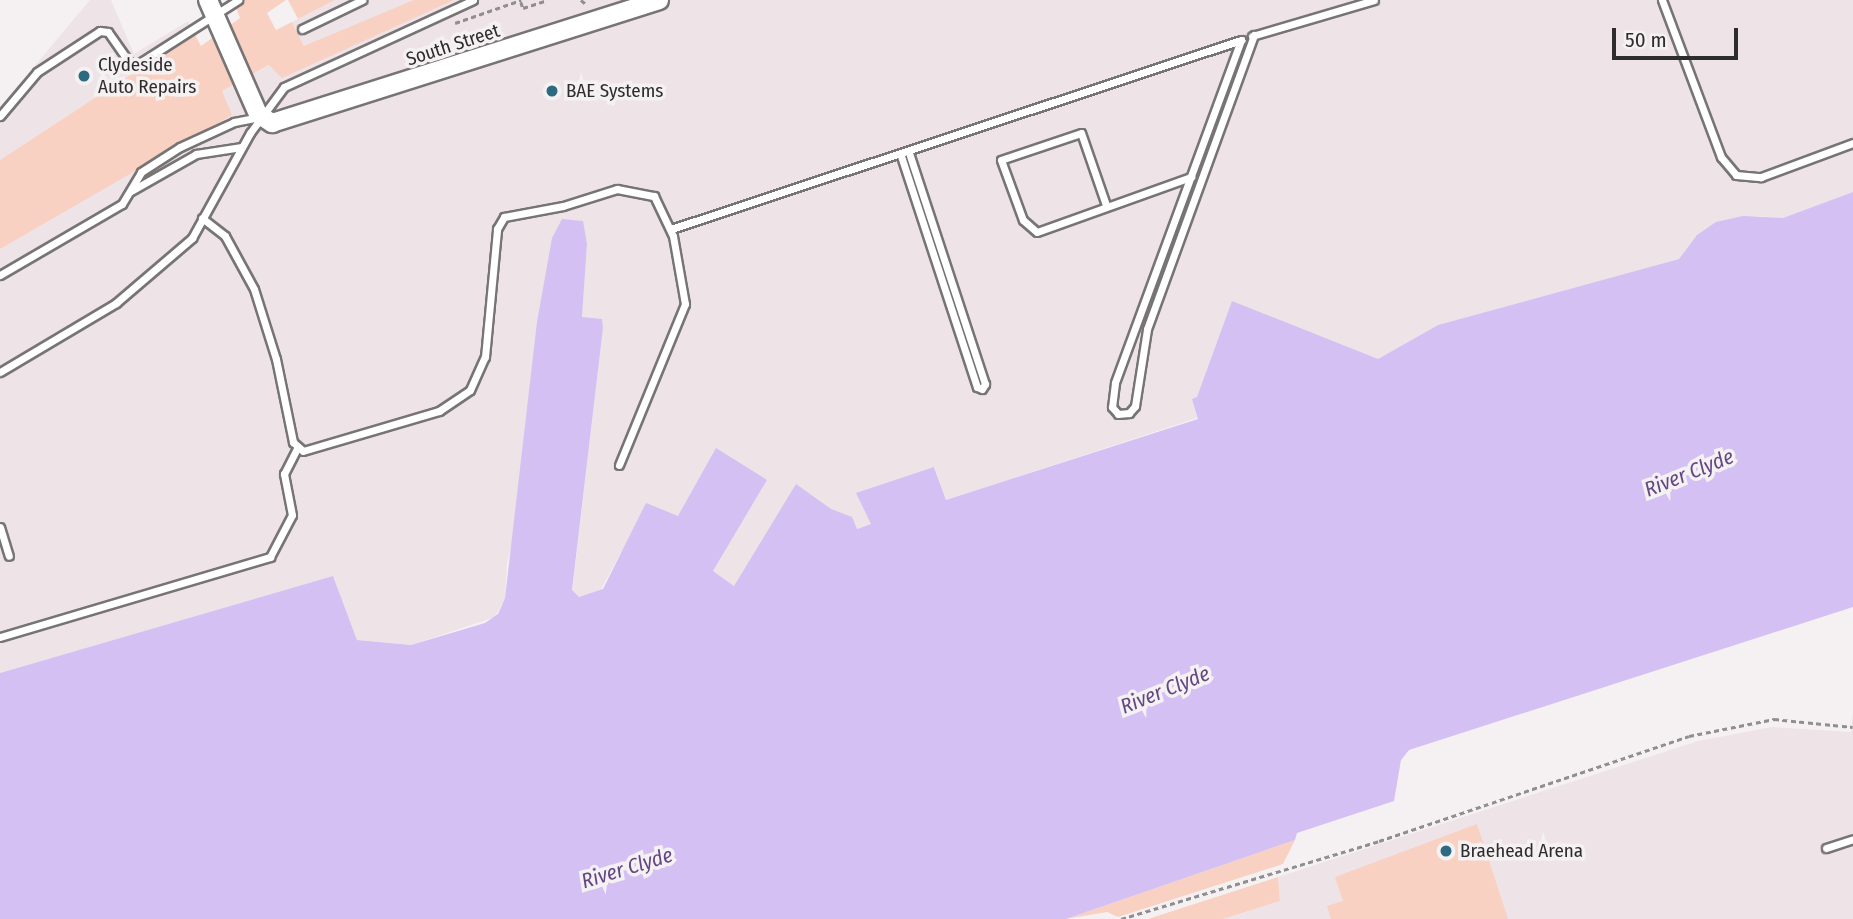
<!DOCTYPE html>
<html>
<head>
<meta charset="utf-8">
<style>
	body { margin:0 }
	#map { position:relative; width:1853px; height:919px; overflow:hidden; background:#f5f1f2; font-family:"Fira Sans Condensed",sans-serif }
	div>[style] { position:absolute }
	.built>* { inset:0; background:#eee3e7 }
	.green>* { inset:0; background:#f8d1c2 }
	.water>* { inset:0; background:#d4c0f3 }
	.path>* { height:2.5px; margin-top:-1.25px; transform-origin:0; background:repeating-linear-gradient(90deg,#918e8f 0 5px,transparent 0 8.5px) }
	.roads { filter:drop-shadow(2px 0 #777475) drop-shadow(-2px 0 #777475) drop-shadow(0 2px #777475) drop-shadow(0 -2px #777475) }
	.service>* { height:7px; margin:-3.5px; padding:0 3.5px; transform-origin:3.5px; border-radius:3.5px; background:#fff }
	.tertiary>* { height:18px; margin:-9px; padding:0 9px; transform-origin:9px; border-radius:9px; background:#fff }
	.dots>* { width:19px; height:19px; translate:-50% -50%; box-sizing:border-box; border:4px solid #f5f1f2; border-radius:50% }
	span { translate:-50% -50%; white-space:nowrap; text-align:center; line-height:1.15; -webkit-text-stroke:7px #f5f1f2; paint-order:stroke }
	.street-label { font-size:19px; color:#2e2c2d }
	.poi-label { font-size:19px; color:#2e2c2d }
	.left { translate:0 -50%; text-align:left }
	.water-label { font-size:21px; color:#624785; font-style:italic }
	.scale { position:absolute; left:1612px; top:28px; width:126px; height:32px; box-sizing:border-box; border:4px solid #2e2c2d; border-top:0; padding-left:9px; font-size:21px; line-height:24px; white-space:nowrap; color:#2e2c2d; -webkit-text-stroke:5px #f5f1f2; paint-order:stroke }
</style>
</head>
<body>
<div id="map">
	<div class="built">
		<i style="clip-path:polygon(90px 0,111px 0,134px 54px,188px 21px,194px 33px,0 160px,0 107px)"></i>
		<i style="clip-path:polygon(335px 0,1853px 0,1853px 192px,1783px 218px,1756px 216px,1690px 244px,1679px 259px,1438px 325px,1378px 359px,946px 500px,935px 468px,866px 510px,871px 524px,856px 529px,850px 518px,830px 509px,734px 586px,713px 571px,767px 480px,677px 516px,620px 554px,600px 591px,579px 597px,572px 593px,603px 328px,582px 318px,587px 244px,507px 563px,505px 598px,495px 617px,411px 645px,357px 640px,333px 576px,0 673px,0 249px,222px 91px,304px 46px,292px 22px)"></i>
		<i style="clip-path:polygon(1853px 711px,1853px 919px,1223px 919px,1280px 901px,1278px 877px,1698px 741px,1772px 727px,1851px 732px)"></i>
	</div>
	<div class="green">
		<i style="clip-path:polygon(244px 0,286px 0,267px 13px,276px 30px,292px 22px,304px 46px,414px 0,454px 0,282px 78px,269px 65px,222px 91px,232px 115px,0 249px,0 160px,194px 33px,201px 46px,240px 18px,235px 5px)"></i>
		<i style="clip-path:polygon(288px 0,335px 0,298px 19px)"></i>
		<i style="clip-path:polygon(1477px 824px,1508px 919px,1331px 919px,1327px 906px,1343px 901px,1335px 877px)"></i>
		<i style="clip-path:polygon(1295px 840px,1283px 864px,1118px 917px,1107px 912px,1066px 919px)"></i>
		<i style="clip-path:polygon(1278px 877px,1280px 901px,1223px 919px,1148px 919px)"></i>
	</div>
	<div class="water">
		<i style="clip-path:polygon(1853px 192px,1853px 607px,1409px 750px,1401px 760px,1394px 801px,1297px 833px,1295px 840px,1066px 919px,0 919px,0 673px,333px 576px,357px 640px,411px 645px,485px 623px,498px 614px,505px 598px,537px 322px,552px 238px,562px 219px,583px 221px,587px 244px,582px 317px,602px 319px,603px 328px,572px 590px,579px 597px,603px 589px,646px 503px,678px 516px,716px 448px,767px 480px,713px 571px,734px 586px,796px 484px,831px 509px,852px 517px,857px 529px,871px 524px,856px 493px,934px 467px,946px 500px,1198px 419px,1192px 399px,1197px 397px,1232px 301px,1378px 359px,1438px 325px,1679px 259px,1697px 235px,1716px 222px,1743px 216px,1783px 218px)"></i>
	</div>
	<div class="path">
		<i style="left:581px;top:0;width:6px;rotate:39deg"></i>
		<i style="left:521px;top:2px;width:6px;rotate:72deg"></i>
		<i style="left:523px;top:8px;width:25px;rotate:-18deg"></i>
		<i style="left:455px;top:23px;width:70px;rotate:-19.2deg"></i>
		<i style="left:1121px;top:919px;width:270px;rotate:-16.8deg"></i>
		<i style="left:1379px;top:841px;width:327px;rotate:-18.7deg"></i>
		<i style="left:1689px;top:736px;width:87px;rotate:-11.3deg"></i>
		<i style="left:1774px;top:719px;width:79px;rotate:5.8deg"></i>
	</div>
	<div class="roads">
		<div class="service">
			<i style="left:1662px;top:0;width:168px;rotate:69.4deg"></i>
			<i style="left:1721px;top:157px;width:23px;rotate:50deg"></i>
			<i style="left:1736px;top:175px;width:25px;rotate:5deg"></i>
			<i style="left:1761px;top:177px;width:98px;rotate:-20.3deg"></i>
			<i style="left:302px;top:29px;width:67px;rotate:-25.8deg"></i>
			<i style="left:1252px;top:36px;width:127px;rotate:-16.4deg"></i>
			<i style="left:1241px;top:40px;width:365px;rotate:110.2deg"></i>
			<i style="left:1115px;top:383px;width:24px;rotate:97deg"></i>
			<i style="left:1112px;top:407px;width:9px;rotate:49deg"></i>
			<i style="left:1118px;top:414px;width:11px;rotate:-5deg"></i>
			<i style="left:1129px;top:413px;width:9px;rotate:-49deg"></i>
			<i style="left:1135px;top:406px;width:78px;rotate:-81.1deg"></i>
			<i style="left:1147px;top:329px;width:313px;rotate:-70deg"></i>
			<i style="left:0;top:116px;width:57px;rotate:-49.9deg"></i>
			<i style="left:37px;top:72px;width:75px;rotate:-33.1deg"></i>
			<i style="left:100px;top:31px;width:8px;rotate:7deg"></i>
			<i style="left:108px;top:32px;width:38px;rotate:55deg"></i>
			<i style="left:130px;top:63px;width:8px;rotate:7deg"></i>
			<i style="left:138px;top:64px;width:119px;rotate:-32.6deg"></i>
			<i style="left:901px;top:156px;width:243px;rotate:71.8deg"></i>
			<i style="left:977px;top:387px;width:5px;rotate:22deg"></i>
			<i style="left:982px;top:389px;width:6px;rotate:-59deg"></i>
			<i style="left:985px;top:384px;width:243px;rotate:-108.2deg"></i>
			<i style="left:131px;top:191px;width:75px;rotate:-29.6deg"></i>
			<i style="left:196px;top:154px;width:46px;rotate:-8.8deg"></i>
			<i style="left:1106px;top:205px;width:76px;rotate:-109.1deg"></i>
			<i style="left:1081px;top:133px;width:84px;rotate:161.4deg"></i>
			<i style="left:1001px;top:160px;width:64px;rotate:69.9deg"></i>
			<i style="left:1023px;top:220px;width:18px;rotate:41deg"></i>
			<i style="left:1037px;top:232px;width:164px;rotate:-19.7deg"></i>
			<i style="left:202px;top:218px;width:29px;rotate:38deg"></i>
			<i style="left:225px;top:236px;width:60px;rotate:61.3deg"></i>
			<i style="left:254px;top:289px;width:73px;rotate:72.6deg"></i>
			<i style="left:276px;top:359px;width:85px;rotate:78.4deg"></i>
			<i style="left:293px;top:442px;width:13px;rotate:42deg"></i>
			<i style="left:303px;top:451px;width:142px;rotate:-16.4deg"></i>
			<i style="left:439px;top:411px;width:37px;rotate:-34deg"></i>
			<i style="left:470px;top:390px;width:36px;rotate:-66deg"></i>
			<i style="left:485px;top:357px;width:129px;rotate:-84.6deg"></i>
			<i style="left:497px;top:229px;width:14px;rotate:-60deg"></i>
			<i style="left:504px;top:217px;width:60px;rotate:-10.6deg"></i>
			<i style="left:563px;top:206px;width:57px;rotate:-17.5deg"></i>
			<i style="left:617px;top:189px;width:38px;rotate:11deg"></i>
			<i style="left:654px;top:196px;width:44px;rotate:64.6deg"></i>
			<i style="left:673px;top:236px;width:69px;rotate:80deg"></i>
			<i style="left:685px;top:304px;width:174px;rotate:112.3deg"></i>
			<i style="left:671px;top:229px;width:601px;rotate:-18.34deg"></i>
			<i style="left:0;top:275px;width:141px;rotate:-30.2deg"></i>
			<i style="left:122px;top:204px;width:37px;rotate:-59deg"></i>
			<i style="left:141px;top:172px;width:46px;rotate:-32.7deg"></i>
			<i style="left:180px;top:147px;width:60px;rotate:-24.8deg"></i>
			<i style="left:234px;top:122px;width:25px;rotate:-11deg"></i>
			<i style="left:0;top:372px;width:135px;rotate:-30.7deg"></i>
			<i style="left:116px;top:303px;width:100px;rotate:-40.5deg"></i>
			<i style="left:192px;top:238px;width:120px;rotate:-61.1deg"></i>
			<i style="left:250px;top:133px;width:57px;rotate:-53.5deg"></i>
			<i style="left:284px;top:87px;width:208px;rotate:-24.7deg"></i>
			<i style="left:0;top:527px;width:30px;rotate:73deg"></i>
			<i style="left:0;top:637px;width:282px;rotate:-16.5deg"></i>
			<i style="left:270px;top:557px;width:47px;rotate:-62.4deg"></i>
			<i style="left:292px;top:515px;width:42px;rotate:-101deg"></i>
			<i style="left:284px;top:474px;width:29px;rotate:-63deg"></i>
			<i style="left:1826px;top:848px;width:28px;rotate:-18deg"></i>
		</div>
		<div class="tertiary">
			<i style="left:208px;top:0;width:124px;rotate:66.3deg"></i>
			<i style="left:258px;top:114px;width:17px;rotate:33deg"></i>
			<i style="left:272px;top:123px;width:406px;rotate:-17.6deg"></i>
		</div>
	</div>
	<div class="dots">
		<i style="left:84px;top:76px;background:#2d6981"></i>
		<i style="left:552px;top:91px;background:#2d6981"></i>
		<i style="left:1446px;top:851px;background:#2d6981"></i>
	</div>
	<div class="street-label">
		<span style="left:453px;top:45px;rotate:-18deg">South Street</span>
	</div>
	<div class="poi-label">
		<span class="left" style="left:98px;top:76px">Clydeside<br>Auto Repairs</span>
		<span class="left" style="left:566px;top:91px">BAE Systems</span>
		<span class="left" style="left:1460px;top:851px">Braehead Arena</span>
	</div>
	<div class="water-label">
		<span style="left:1689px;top:473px;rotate:-22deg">River Clyde</span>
		<span style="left:1165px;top:690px;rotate:-22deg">River Clyde</span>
		<span style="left:627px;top:868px;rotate:-17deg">River Clyde</span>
	</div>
	<div class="scale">50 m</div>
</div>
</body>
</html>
